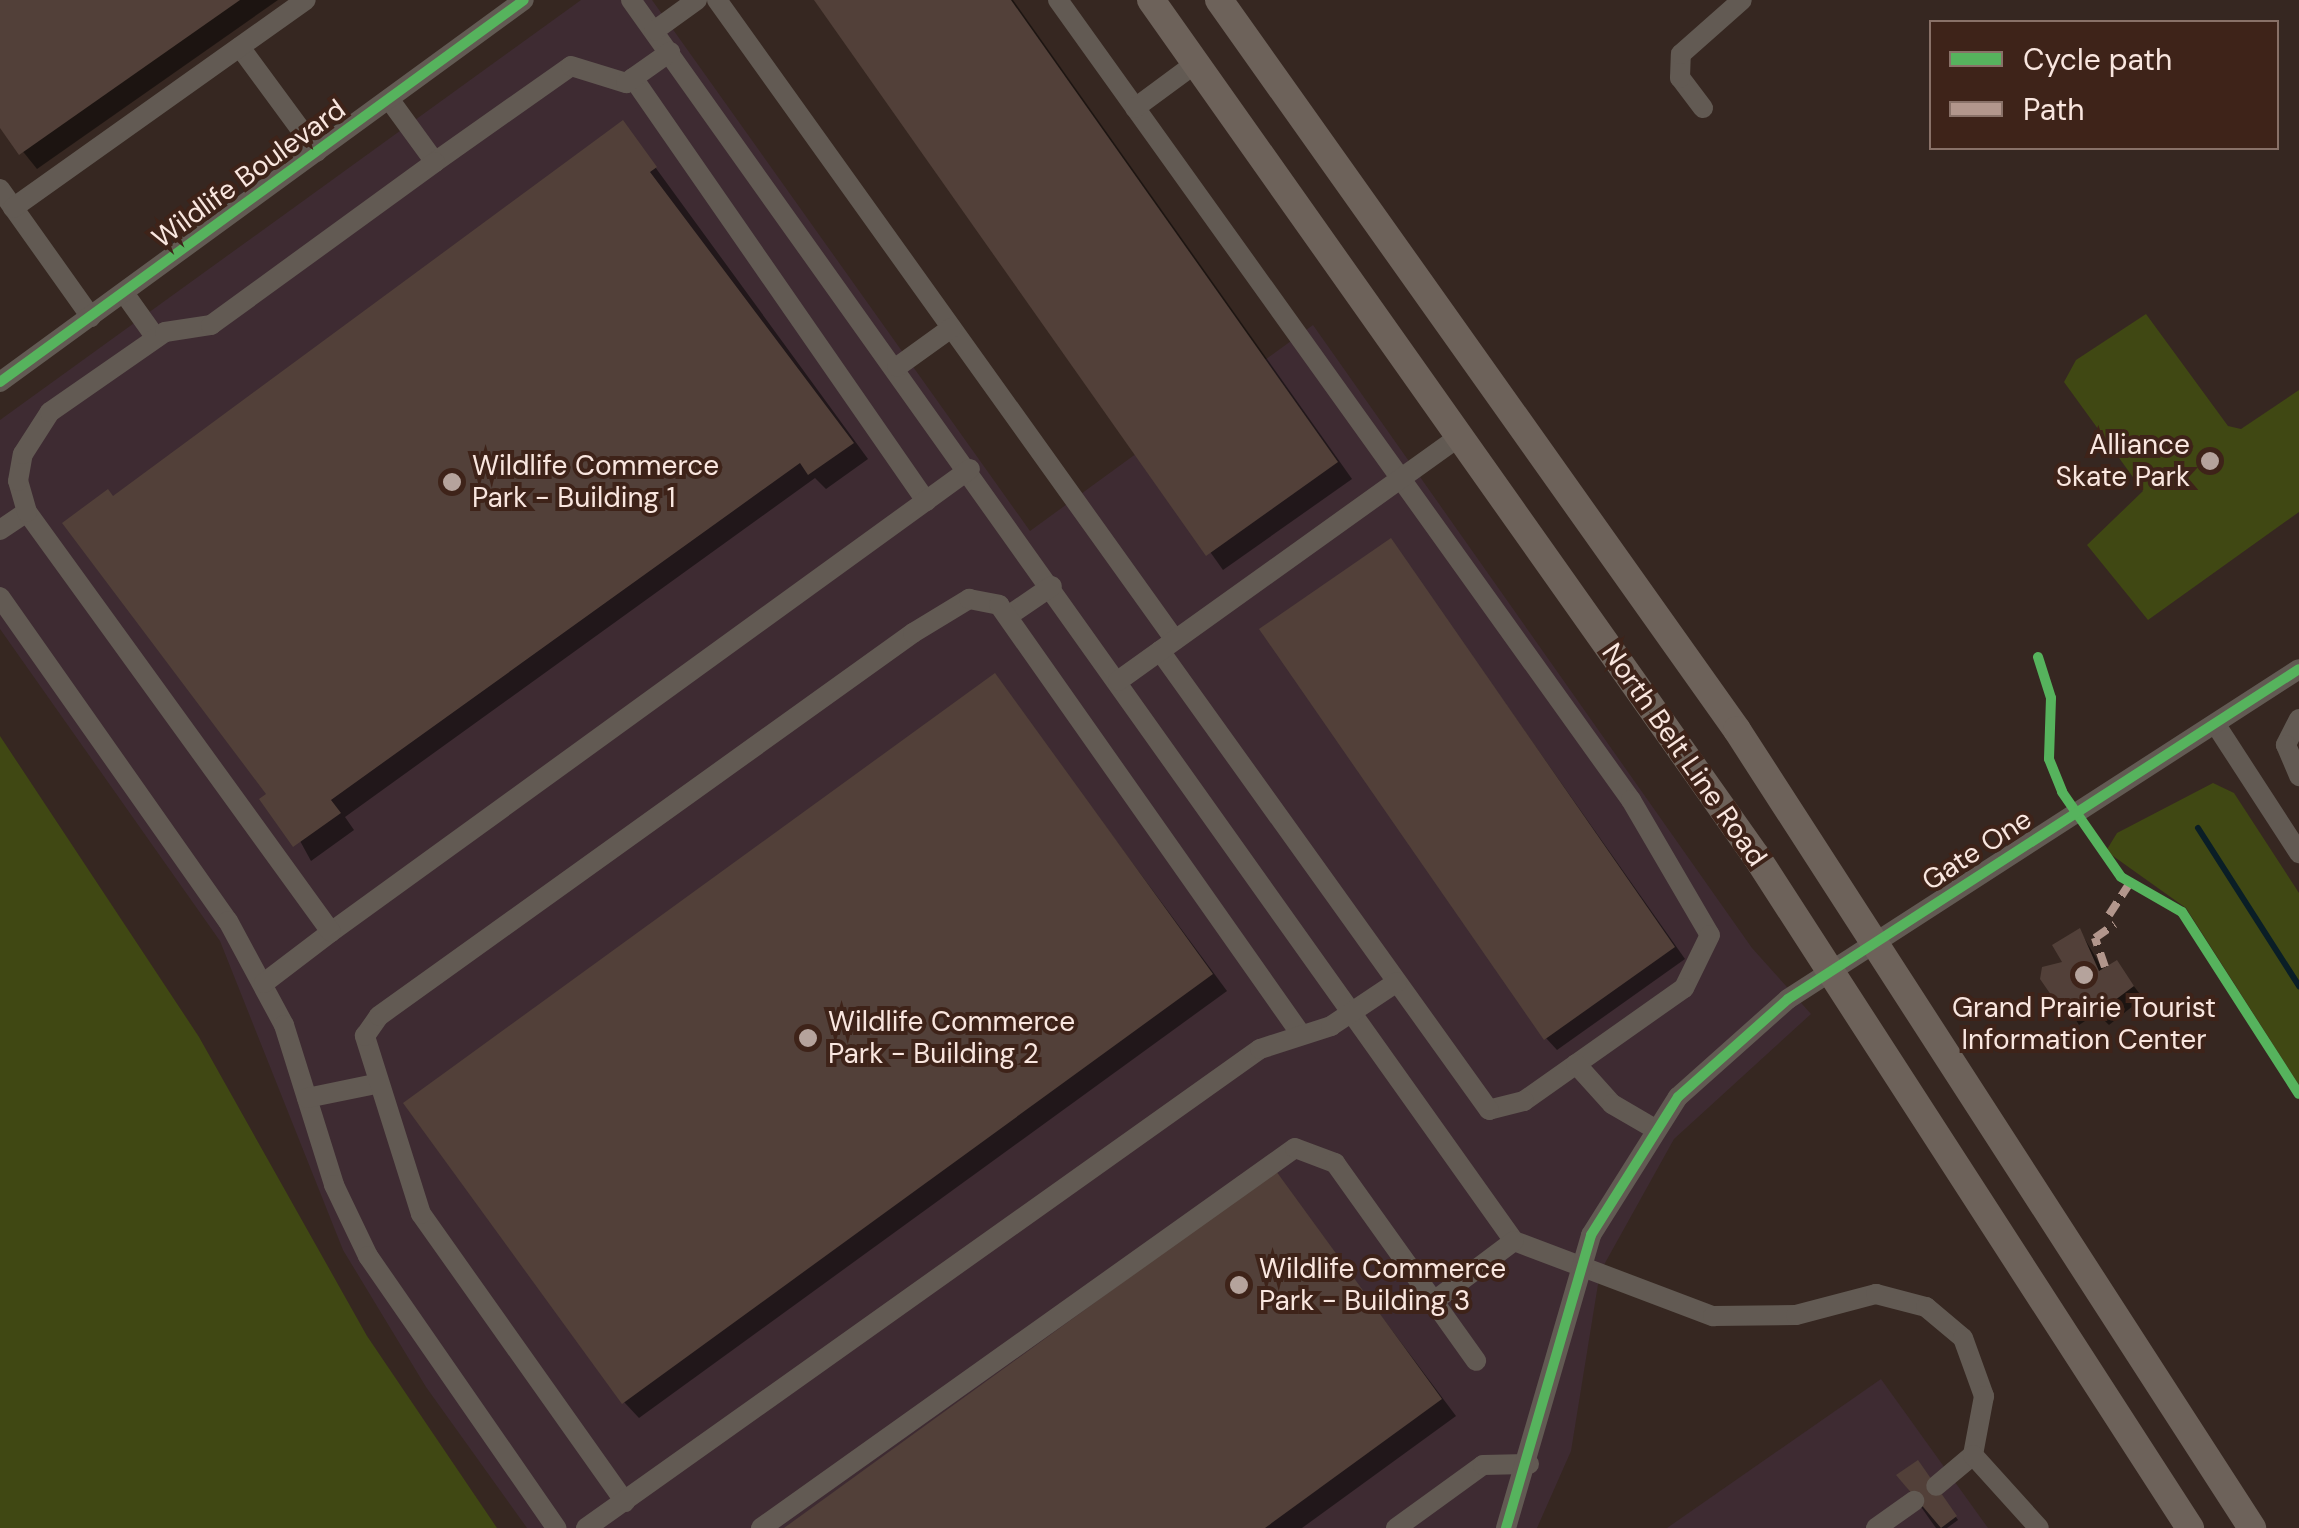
<!DOCTYPE html>
<html>
<head>
<meta charset="utf-8">
<style>
	body { margin:0 }
	#map { position:relative; width:2299px; height:1528px; overflow:hidden; background:#362721; font-family:"DM Sans",sans-serif }
	div>[style] { position:absolute }
	.industrial>* { inset:0; background:#3e2b32 }
	.green>* { inset:0; background:#404813 }
	.shadow>* { inset:0; background:#0007 }
	.stream>* { height:6px; margin:-3px; padding:0 3px; transform-origin:3px; border-radius:3px; background:#0a1e26 }
	.building>* { inset:0; background:#524039 }
	.minor>* { height:20px; margin:-10px; padding:0 10px; transform-origin:10px; border-radius:10px; background:#625a53 }
	.major>* { height:28px; margin:-14px; padding:0 14px; transform-origin:14px; border-radius:14px; background:#6d625a }
	.quiet>* { height:8px; margin-top:-4px; transform-origin:0; background:repeating-linear-gradient(90deg,#b2968c 0 15px,transparent 0 23px) }
	.cycleway>* { height:10px; margin:-5px; padding:0 5px; transform-origin:5px; border-radius:5px; background:#56b35d }
	.dots>* { width:28px; height:28px; translate:-50% -50%; box-sizing:border-box; border:5px solid #3e2319; border-radius:50% }
	span { translate:-50% -50%; white-space:nowrap; text-align:center; line-height:1.15; -webkit-text-stroke:8px #3e2319; paint-order:stroke }
	.street-label { font-size:28px; color:#f9e6df }
	.poi-label { font-size:28px; color:#f9e6df }
	.right { translate:-100% -50%; text-align:right }
	.left { translate:0 -50%; text-align:left }
	.legend { position:absolute; left:1929px; top:20px; width:350px; height:130px; box-sizing:border-box; background:#3e2319; border:2px solid #897168; margin:0; padding:12px 18px; list-style:none; font-size:30px; color:#f9e6df }
	.legend li { display:flex; align-items:center; gap:20px; height:50px }
	.legend b { width:50px; border:2px solid #897168 }
</style>
</head>
<body>
<div id="map">
	<div class="industrial">
		<i style="clip-path:polygon(581px 0,652px 0,1030px 531px,1313px 325px,1752px 948px,1811px 1014px,1674px 1139px,1600px 1272px,1571px 1451px,1537px 1528px,527px 1528px,426px 1387px,343px 1250px,220px 941px,0 629px,0 420px)"></i>
		<i style="clip-path:polygon(1881px 1379px,1988px 1528px,1667px 1528px)"></i>
	</div>
	<div class="green">
		<i style="clip-path:polygon(2146px 314px,2228px 426px,2241px 429px,2299px 390px,2299px 512px,2148px 620px,2087px 545px,2143px 491px,2064px 382px,2076px 360px)"></i>
		<i style="clip-path:polygon(0 736px,199px 1037px,367px 1336px,497px 1528px,0 1528px)"></i>
		<i style="clip-path:polygon(2213px 783px,2234px 793px,2299px 893px,2299px 1085px,2186px 908px,2106px 851px,2117px 833px)"></i>
	</div>
	<div class="shadow">
		<i style="clip-path:polygon(0 0,278px 0,37px 169px,0 123px)"></i>
		<i style="clip-path:polygon(818px 0,1013px 0,1352px 479px,1223px 570px)"></i>
		<i style="clip-path:polygon(623px 123px,868px 459px,826px 489px,815px 478px,345px 817px,354px 830px,311px 861px,113px 498px)"></i>
		<i style="clip-path:polygon(1391px 541px,1685px 959px,1557px 1050px,1546px 1038px)"></i>
		<i style="clip-path:polygon(995px 677px,1227px 991px,639px 1418px,624px 1402px)"></i>
		<i style="clip-path:polygon(2080px 931px,2104px 971px,2116px 963px,2143px 998px,2109px 1025px,2097px 1013px,2079px 1025px,2045px 969px,2066px 964px)"></i>
		<i style="clip-path:polygon(1275px 1174px,1456px 1416px,1302px 1528px,789px 1528px)"></i>
		<i style="clip-path:polygon(1920px 1466px,1958px 1520px,1947px 1528px,1936px 1528px,1899px 1476px)"></i>
	</div>
	<div class="stream">
		<i style="left:2198px;top:828px;width:188px;rotate:57.4deg"></i>
	</div>
	<div class="building">
		<i style="clip-path:polygon(0 0,240px 0,19px 155px,0 128px)"></i>
		<i style="clip-path:polygon(814px 0,1011px 0,1338px 462px,1206px 556px)"></i>
		<i style="clip-path:polygon(623px 120px,657px 167px,650px 172px,854px 443px,808px 475px,800px 463px,331px 800px,341px 813px,293px 847px,259px 799px,266px 794px,62px 523px,108px 489px,113px 496px)"></i>
		<i style="clip-path:polygon(1391px 538px,1675px 947px,1544px 1040px,1259px 629px)"></i>
		<i style="clip-path:polygon(995px 673px,1213px 974px,622px 1404px,403px 1103px)"></i>
		<i style="clip-path:polygon(2080px 928px,2099px 971px,2117px 960px,2134px 986px,2095px 1015px,2086px 1001px,2065px 1015px,2040px 979px,2042px 967px,2062px 962px,2052px 945px)"></i>
		<i style="clip-path:polygon(1276px 1171px,1442px 1399px,1265px 1528px,784px 1528px)"></i>
		<i style="clip-path:polygon(1918px 1460px,1957px 1516px,1941px 1528px,1896px 1475px)"></i>
	</div>
	<div class="minor">
		<i style="left:631px;top:0;width:1523px;rotate:54.57deg"></i>
		<i style="left:1514px;top:1241px;width:213px;rotate:20.7deg"></i>
		<i style="left:1713px;top:1316px;width:83px;rotate:-0.7deg"></i>
		<i style="left:1796px;top:1315px;width:83px;rotate:-14.7deg"></i>
		<i style="left:1876px;top:1294px;width:52px;rotate:14.6deg"></i>
		<i style="left:1926px;top:1307px;width:48px;rotate:40deg"></i>
		<i style="left:1963px;top:1338px;width:62px;rotate:70.1deg"></i>
		<i style="left:1984px;top:1396px;width:60px;rotate:100.6deg"></i>
		<i style="left:1973px;top:1455px;width:48px;rotate:140deg"></i>
		<i style="left:717px;top:0;width:787px;rotate:54.41deg"></i>
		<i style="left:1058px;top:0;width:984px;rotate:54.39deg"></i>
		<i style="left:1631px;top:800px;width:156px;rotate:59.7deg"></i>
		<i style="left:1710px;top:935px;width:59px;rotate:116.1deg"></i>
		<i style="left:1684px;top:988px;width:196px;rotate:144.8deg"></i>
		<i style="left:1524px;top:1101px;width:36px;rotate:166deg"></i>
		<i style="left:1489px;top:1110px;width:565px;rotate:-125.63deg"></i>
		<i style="left:654px;top:31px;width:53px;rotate:-35.8deg"></i>
		<i style="left:240px;top:47px;width:130px;rotate:53.7deg"></i>
		<i style="left:633px;top:78px;width:515px;rotate:55.29deg"></i>
		<i style="left:389px;top:99px;width:78px;rotate:53.9deg"></i>
		<i style="left:435px;top:162px;width:166px;rotate:-35.2deg"></i>
		<i style="left:571px;top:66px;width:58px;rotate:17.2deg"></i>
		<i style="left:626px;top:83px;width:54px;rotate:-35.2deg"></i>
		<i style="left:1135px;top:108px;width:76px;rotate:-36.4deg"></i>
		<i style="left:1703px;top:108px;width:38px;rotate:-127deg"></i>
		<i style="left:1680px;top:78px;width:24px;rotate:-88deg"></i>
		<i style="left:1681px;top:54px;width:81px;rotate:-41.5deg"></i>
		<i style="left:0;top:189px;width:157px;rotate:54.6deg"></i>
		<i style="left:13px;top:208px;width:359px;rotate:-35.4deg"></i>
		<i style="left:124px;top:293px;width:55px;rotate:54.6deg"></i>
		<i style="left:897px;top:367px;width:67px;rotate:-35.8deg"></i>
		<i style="left:0;top:382px;width:648px;rotate:-36.09deg"></i>
		<i style="left:0;top:530px;width:32px;rotate:-34deg"></i>
		<i style="left:0;top:597px;width:396px;rotate:54.9deg"></i>
		<i style="left:228px;top:921px;width:118px;rotate:61.7deg"></i>
		<i style="left:284px;top:1025px;width:168px;rotate:72.6deg"></i>
		<i style="left:334px;top:1185px;width:79px;rotate:64.4deg"></i>
		<i style="left:368px;top:1256px;width:331px;rotate:55.3deg"></i>
		<i style="left:1008px;top:616px;width:53px;rotate:-34.3deg"></i>
		<i style="left:1118px;top:681px;width:421px;rotate:-35.6deg"></i>
		<i style="left:2299px;top:719px;width:29px;rotate:117deg"></i>
		<i style="left:2286px;top:745px;width:34px;rotate:67deg"></i>
		<i style="left:2216px;top:725px;width:153px;rotate:57deg"></i>
		<i style="left:331px;top:932px;width:789px;rotate:-35.93deg"></i>
		<i style="left:264px;top:983px;width:84px;rotate:-37.3deg"></i>
		<i style="left:331px;top:932px;width:518px;rotate:-125.9deg"></i>
		<i style="left:27px;top:512px;width:32px;rotate:-106deg"></i>
		<i style="left:18px;top:481px;width:27px;rotate:-80deg"></i>
		<i style="left:23px;top:454px;width:50px;rotate:-57.3deg"></i>
		<i style="left:50px;top:412px;width:140px;rotate:-34.8deg"></i>
		<i style="left:165px;top:332px;width:47px;rotate:-8.7deg"></i>
		<i style="left:211px;top:325px;width:277px;rotate:-36deg"></i>
		<i style="left:1576px;top:1064px;width:54px;rotate:48deg"></i>
		<i style="left:1612px;top:1104px;width:48px;rotate:30.3deg"></i>
		<i style="left:307px;top:1098px;width:69px;rotate:-11.6deg"></i>
		<i style="left:1434px;top:1301px;width:100px;rotate:-36.9deg"></i>
		<i style="left:1973px;top:1455px;width:98px;rotate:47.9deg"></i>
		<i style="left:625px;top:1502px;width:353px;rotate:-125.3deg"></i>
		<i style="left:421px;top:1214px;width:187px;rotate:-107.5deg"></i>
		<i style="left:365px;top:1036px;width:24px;rotate:-55deg"></i>
		<i style="left:379px;top:1016px;width:657px;rotate:-35.65deg"></i>
		<i style="left:913px;top:633px;width:66px;rotate:-31.3deg"></i>
		<i style="left:969px;top:599px;width:31px;rotate:11deg"></i>
		<i style="left:999px;top:605px;width:523px;rotate:54.88deg"></i>
		<i style="left:586px;top:1528px;width:827px;rotate:-35.4deg"></i>
		<i style="left:1260px;top:1049px;width:75px;rotate:-17.9deg"></i>
		<i style="left:1331px;top:1026px;width:79px;rotate:-33.7deg"></i>
		<i style="left:761px;top:1528px;width:655px;rotate:-35.44deg"></i>
		<i style="left:1295px;top:1148px;width:43px;rotate:20.6deg"></i>
		<i style="left:1335px;top:1163px;width:243px;rotate:54.5deg"></i>
		<i style="left:1396px;top:1528px;width:107px;rotate:-35.9deg"></i>
		<i style="left:1483px;top:1465px;width:46px;rotate:-1.2deg"></i>
		<i style="left:1506px;top:1528px;width:305px;rotate:-73.8deg"></i>
		<i style="left:1591px;top:1235px;width:163px;rotate:-57.8deg"></i>
		<i style="left:1678px;top:1097px;width:147px;rotate:-41.7deg"></i>
		<i style="left:1788px;top:999px;width:608px;rotate:-32.85deg"></i>
		<i style="left:1876px;top:1528px;width:47px;rotate:-35.4deg"></i>
	</div>
	<div class="major">
		<i style="left:1151px;top:0;width:1048px;rotate:54.75deg"></i>
		<i style="left:1756px;top:856px;width:800px;rotate:57.14deg"></i>
		<i style="left:1219px;top:0;width:895px;rotate:54.64deg"></i>
		<i style="left:1737px;top:730px;width:950px;rotate:57.16deg"></i>
	</div>
	<div class="quiet">
		<i style="left:2109px;top:915px;width:37px;rotate:-57deg"></i>
		<i style="left:2105px;top:967px;width:31px;rotate:-109deg"></i>
		<i style="left:2095px;top:938px;width:24px;rotate:-35deg"></i>
	</div>
	<div class="cycleway">
		<i style="left:0;top:382px;width:648px;rotate:-36.09deg"></i>
		<i style="left:2038px;top:657px;width:43px;rotate:72.4deg"></i>
		<i style="left:2051px;top:698px;width:61px;rotate:91.9deg"></i>
		<i style="left:2049px;top:759px;width:35px;rotate:68deg"></i>
		<i style="left:2062px;top:792px;width:103px;rotate:55.2deg"></i>
		<i style="left:2121px;top:877px;width:70px;rotate:29.8deg"></i>
		<i style="left:2182px;top:912px;width:216px;rotate:57.3deg"></i>
		<i style="left:1506px;top:1528px;width:305px;rotate:-73.8deg"></i>
		<i style="left:1591px;top:1235px;width:163px;rotate:-57.8deg"></i>
		<i style="left:1678px;top:1097px;width:147px;rotate:-41.7deg"></i>
		<i style="left:1788px;top:999px;width:608px;rotate:-32.85deg"></i>
	</div>
	<div class="dots">
		<i style="left:2210px;top:461px;background:#b5a39c"></i>
		<i style="left:452px;top:482px;background:#b5a39c"></i>
		<i style="left:2084px;top:975px;background:#b5a39c"></i>
		<i style="left:808px;top:1038px;background:#b5a39c"></i>
		<i style="left:1239px;top:1285px;background:#b5a39c"></i>
	</div>
	<div class="street-label">
		<span style="left:249px;top:174px;rotate:-36deg">Wildlife Boulevard</span>
		<span style="left:1684px;top:755px;rotate:55deg">North Belt Line Road</span>
		<span style="left:1977px;top:850px;rotate:-33deg">Gate One</span>
	</div>
	<div class="poi-label">
		<span class="right" style="left:2190px;top:461px">Alliance<br>Skate Park</span>
		<span class="left" style="left:472px;top:482px">Wildlife Commerce<br>Park - Building 1</span>
		<span style="left:2084px;top:1024px">Grand Prairie Tourist<br>Information Center</span>
		<span class="left" style="left:828px;top:1038px">Wildlife Commerce<br>Park - Building 2</span>
		<span class="left" style="left:1259px;top:1285px">Wildlife Commerce<br>Park - Building 3</span>
	</div>
	<ul class="legend">
	<li><b style="height:12px;background:#56b35d"></b>Cycle path</li>
	<li><b style="height:12px;background:#b2968c"></b>Path</li>
	</ul>
</div>
</body>
</html>
